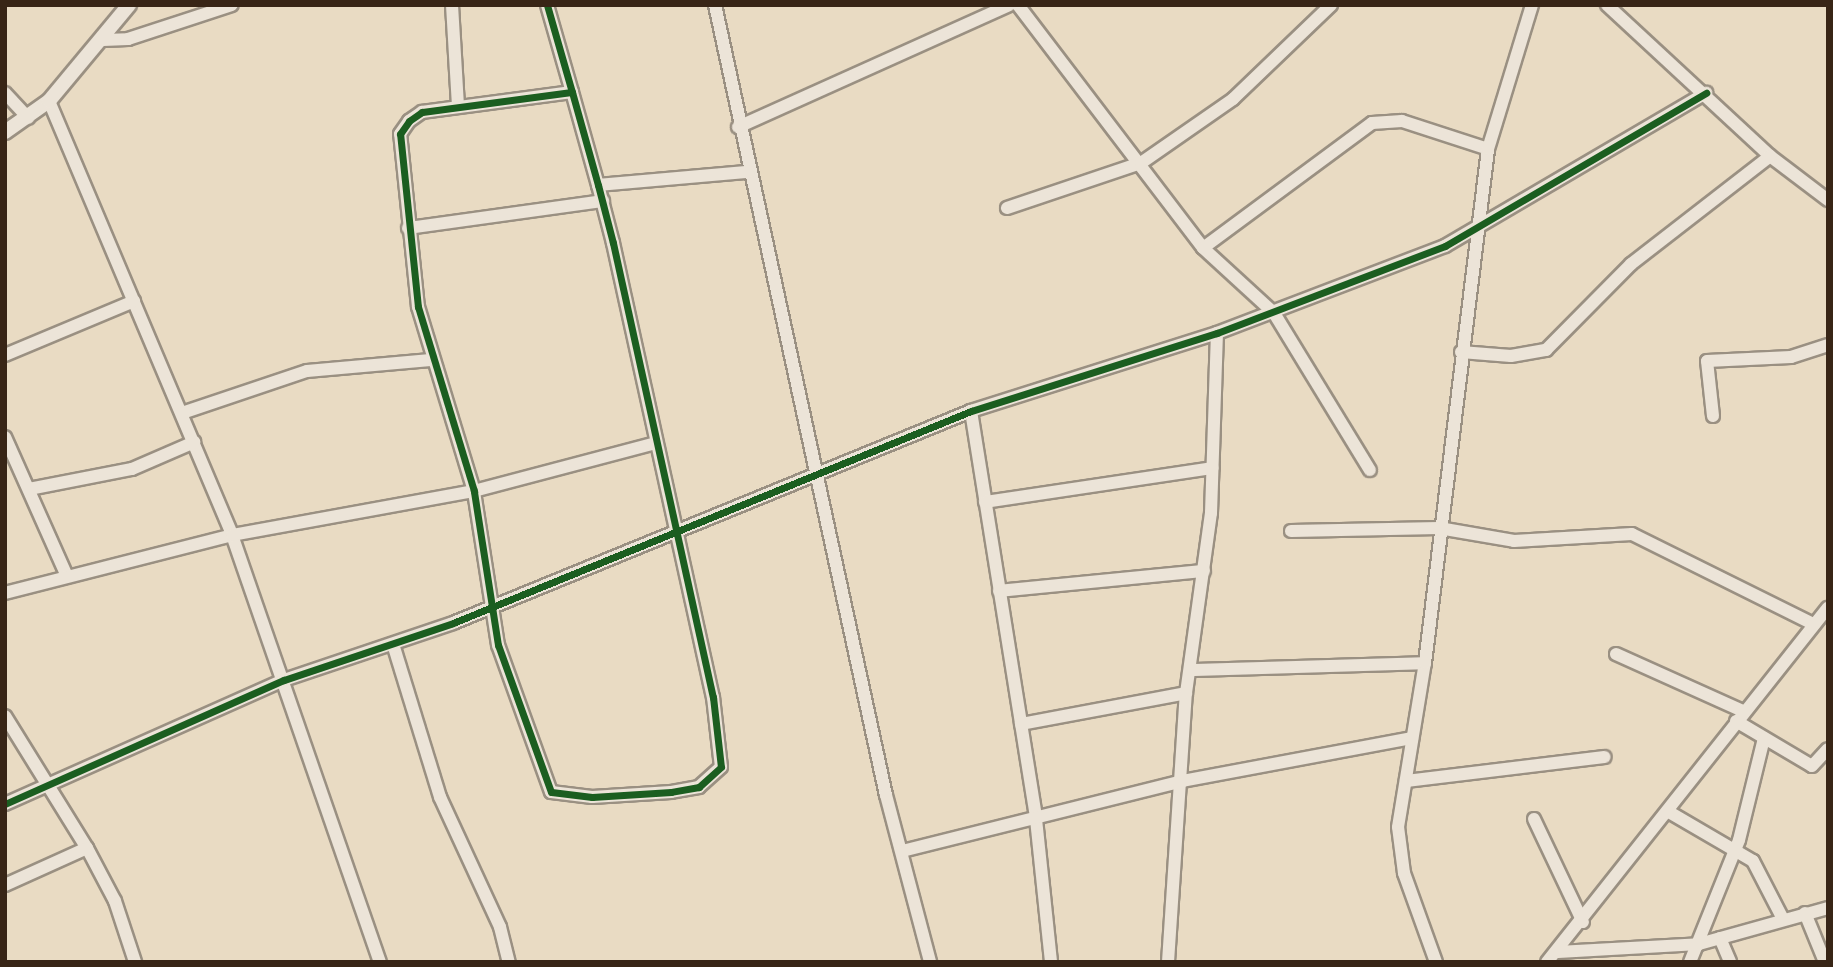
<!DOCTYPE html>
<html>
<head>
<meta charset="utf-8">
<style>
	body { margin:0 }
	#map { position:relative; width:1833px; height:967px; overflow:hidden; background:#e9dbc3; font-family:Vollkorn,serif }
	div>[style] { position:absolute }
	.roads { filter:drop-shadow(2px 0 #9a9082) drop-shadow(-2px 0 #9a9082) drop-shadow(0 2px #9a9082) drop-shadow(0 -2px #9a9082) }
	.minor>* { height:12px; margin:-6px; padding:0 6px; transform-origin:6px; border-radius:6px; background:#ece4d8 }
	.tertiary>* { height:14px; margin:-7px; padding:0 7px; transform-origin:7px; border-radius:7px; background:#ece4d8 }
	.cycleway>* { height:7px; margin:-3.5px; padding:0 3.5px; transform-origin:3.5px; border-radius:3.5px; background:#1b5e20 }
	span { translate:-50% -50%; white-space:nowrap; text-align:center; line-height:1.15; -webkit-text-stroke:5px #faeace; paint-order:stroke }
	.frame { position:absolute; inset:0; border:7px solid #382516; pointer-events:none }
</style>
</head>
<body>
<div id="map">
	<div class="roads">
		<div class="minor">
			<i style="left:452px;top:5px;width:102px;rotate:86.6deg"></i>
			<i style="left:547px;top:5px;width:91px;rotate:74deg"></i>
			<i style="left:572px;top:92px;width:97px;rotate:74.4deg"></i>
			<i style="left:598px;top:185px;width:60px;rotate:75.5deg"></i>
			<i style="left:613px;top:243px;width:465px;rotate:77.6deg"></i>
			<i style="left:713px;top:697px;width:70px;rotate:83.5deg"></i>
			<i style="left:721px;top:767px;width:30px;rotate:138deg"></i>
			<i style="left:699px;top:787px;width:28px;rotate:170deg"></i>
			<i style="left:671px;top:792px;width:79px;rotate:176.4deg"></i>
			<i style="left:592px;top:797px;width:41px;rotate:-173deg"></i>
			<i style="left:551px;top:792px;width:156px;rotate:-109.8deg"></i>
			<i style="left:498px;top:645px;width:156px;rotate:-98.9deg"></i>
			<i style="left:474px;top:491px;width:192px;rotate:-106.9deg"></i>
			<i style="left:418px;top:307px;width:174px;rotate:-95.9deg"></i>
			<i style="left:400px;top:134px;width:16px;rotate:-55deg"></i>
			<i style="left:409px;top:121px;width:16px;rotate:-35deg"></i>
			<i style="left:422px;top:112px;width:151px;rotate:-7.6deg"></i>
			<i style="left:715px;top:5px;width:808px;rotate:77.79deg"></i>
			<i style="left:886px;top:795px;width:173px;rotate:75.2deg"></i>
			<i style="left:1018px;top:5px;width:305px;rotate:52.7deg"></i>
			<i style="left:1203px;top:248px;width:96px;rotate:42.5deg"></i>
			<i style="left:1274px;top:313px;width:184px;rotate:58.6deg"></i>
			<i style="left:1607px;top:5px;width:222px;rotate:42.8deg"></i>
			<i style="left:1770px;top:156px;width:73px;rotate:37.2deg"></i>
			<i style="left:103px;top:40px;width:25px;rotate:-2deg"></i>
			<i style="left:128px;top:39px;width:109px;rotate:-18.1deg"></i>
			<i style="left:5px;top:93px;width:34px;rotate:47deg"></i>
			<i style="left:49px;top:101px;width:471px;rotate:67.1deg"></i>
			<i style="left:232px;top:535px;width:452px;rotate:70.9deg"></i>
			<i style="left:738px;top:127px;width:297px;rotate:-24.2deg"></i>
			<i style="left:598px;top:185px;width:151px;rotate:-5deg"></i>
			<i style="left:1007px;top:208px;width:141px;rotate:-18.6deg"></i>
			<i style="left:1141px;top:163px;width:112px;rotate:-34.8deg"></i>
			<i style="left:1233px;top:99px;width:136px;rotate:-43.8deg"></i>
			<i style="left:408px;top:228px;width:197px;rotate:-7.9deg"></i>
			<i style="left:1203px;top:248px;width:210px;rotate:-36.5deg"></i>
			<i style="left:1372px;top:123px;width:30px;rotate:-4deg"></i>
			<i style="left:1402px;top:121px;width:90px;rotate:18deg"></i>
			<i style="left:1461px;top:352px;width:50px;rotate:4.6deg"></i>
			<i style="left:1511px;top:356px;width:36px;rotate:-10deg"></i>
			<i style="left:1546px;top:350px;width:121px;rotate:-45.3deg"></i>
			<i style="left:1631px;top:264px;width:176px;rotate:-37.8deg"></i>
			<i style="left:5px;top:355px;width:140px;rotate:-22.7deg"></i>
			<i style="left:971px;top:411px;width:413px;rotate:80.9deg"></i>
			<i style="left:1036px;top:819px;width:144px;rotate:84deg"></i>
			<i style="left:182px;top:413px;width:132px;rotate:-18.6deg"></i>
			<i style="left:307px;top:371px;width:124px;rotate:-5.1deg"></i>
			<i style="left:1713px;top:416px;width:55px;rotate:-96.2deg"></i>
			<i style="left:1707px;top:361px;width:84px;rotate:-2.7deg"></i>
			<i style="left:1791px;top:357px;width:39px;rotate:-18deg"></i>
			<i style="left:5px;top:437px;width:150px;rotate:66deg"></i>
			<i style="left:29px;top:489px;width:105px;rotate:-11deg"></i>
			<i style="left:132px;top:469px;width:68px;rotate:-23.5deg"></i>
			<i style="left:985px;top:502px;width:230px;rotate:-8.5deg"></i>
			<i style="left:1291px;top:531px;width:148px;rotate:-1.2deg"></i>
			<i style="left:1439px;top:528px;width:76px;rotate:9.8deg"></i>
			<i style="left:1514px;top:541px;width:118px;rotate:-3.4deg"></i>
			<i style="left:1632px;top:534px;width:202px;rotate:26.4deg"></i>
			<i style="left:999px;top:591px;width:206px;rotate:-5.6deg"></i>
			<i style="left:5px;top:593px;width:234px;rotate:-14.3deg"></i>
			<i style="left:232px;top:535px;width:246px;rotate:-10.3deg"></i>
			<i style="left:474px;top:491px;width:188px;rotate:-14.8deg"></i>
			<i style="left:393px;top:644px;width:160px;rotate:72.9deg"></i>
			<i style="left:440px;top:797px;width:143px;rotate:65.2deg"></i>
			<i style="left:500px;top:927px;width:36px;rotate:76deg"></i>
			<i style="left:1616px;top:654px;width:139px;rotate:24.2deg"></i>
			<i style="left:1192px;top:670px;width:233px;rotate:-1.7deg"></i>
			<i style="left:5px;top:716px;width:155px;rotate:58.2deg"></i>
			<i style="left:87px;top:848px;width:60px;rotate:62.2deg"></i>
			<i style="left:115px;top:901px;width:64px;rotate:71.8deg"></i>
			<i style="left:1736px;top:721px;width:88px;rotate:30.6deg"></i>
			<i style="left:1812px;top:766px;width:23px;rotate:-47deg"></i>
			<i style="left:1021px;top:724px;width:168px;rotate:-10.6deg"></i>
			<i style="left:1406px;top:781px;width:200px;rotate:-6.9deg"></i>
			<i style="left:5px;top:804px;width:305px;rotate:-24deg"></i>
			<i style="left:284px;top:680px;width:178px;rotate:-18.6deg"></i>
			<i style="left:453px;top:623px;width:560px;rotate:-22.26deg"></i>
			<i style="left:971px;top:411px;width:258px;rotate:-17.6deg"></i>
			<i style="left:1217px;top:333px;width:244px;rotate:-20.9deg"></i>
			<i style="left:1445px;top:246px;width:303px;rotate:-30.4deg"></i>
			<i style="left:1669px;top:812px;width:97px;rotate:30.3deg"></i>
			<i style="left:1753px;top:861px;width:65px;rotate:62.7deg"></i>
			<i style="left:1534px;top:819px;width:114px;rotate:64.6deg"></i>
			<i style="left:902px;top:851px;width:289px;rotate:-14deg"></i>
			<i style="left:1182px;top:781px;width:234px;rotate:-10.6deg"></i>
			<i style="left:5px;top:885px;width:90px;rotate:-24.3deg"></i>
			<i style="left:1805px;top:913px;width:53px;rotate:67.8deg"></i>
			<i style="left:1720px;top:938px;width:26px;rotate:67deg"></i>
			<i style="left:1558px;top:952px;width:141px;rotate:-3.2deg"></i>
			<i style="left:1699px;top:944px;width:134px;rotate:-15.6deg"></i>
			<i style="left:1168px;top:962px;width:270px;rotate:-86.2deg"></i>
			<i style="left:1186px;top:693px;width:182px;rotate:-82.1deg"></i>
			<i style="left:1211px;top:513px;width:180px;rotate:-88.1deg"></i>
			<i style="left:1436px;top:962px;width:95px;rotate:-109.8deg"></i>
			<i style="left:1404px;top:873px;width:46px;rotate:-97.4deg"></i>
			<i style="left:1398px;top:827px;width:166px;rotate:-80.7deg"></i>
			<i style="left:1425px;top:663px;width:518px;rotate:-83.01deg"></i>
			<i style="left:1488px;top:149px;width:151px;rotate:-73deg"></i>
			<i style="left:1547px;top:962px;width:452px;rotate:-51.6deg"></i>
			<i style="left:1690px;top:962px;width:131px;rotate:-68.1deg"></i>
			<i style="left:1739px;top:840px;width:105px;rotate:-76.2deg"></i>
		</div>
		<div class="tertiary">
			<i style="left:5px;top:132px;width:54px;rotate:-35.2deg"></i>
			<i style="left:49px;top:101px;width:125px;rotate:-50.2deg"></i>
		</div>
	</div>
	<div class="cycleway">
		<i style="left:547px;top:5px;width:91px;rotate:74deg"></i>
		<i style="left:572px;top:92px;width:97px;rotate:74.4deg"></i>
		<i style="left:598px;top:185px;width:60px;rotate:75.5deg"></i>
		<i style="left:613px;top:243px;width:465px;rotate:77.6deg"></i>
		<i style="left:713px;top:697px;width:70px;rotate:83.5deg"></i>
		<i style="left:721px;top:767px;width:30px;rotate:138deg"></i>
		<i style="left:699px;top:787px;width:28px;rotate:170deg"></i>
		<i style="left:671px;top:792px;width:79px;rotate:176.4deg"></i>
		<i style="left:592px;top:797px;width:41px;rotate:-173deg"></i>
		<i style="left:551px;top:792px;width:156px;rotate:-109.8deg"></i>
		<i style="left:498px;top:645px;width:156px;rotate:-98.9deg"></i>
		<i style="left:474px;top:491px;width:192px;rotate:-106.9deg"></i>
		<i style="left:418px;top:307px;width:174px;rotate:-95.9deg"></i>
		<i style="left:400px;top:134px;width:16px;rotate:-55deg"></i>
		<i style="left:409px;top:121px;width:16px;rotate:-35deg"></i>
		<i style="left:422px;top:112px;width:151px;rotate:-7.6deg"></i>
		<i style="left:5px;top:804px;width:305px;rotate:-24deg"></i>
		<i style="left:284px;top:680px;width:178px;rotate:-18.6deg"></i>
		<i style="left:453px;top:623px;width:560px;rotate:-22.26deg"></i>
		<i style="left:971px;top:411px;width:258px;rotate:-17.6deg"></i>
		<i style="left:1217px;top:333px;width:244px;rotate:-20.9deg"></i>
		<i style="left:1445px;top:246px;width:303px;rotate:-30.4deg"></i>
	</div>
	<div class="frame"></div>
</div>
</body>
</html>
